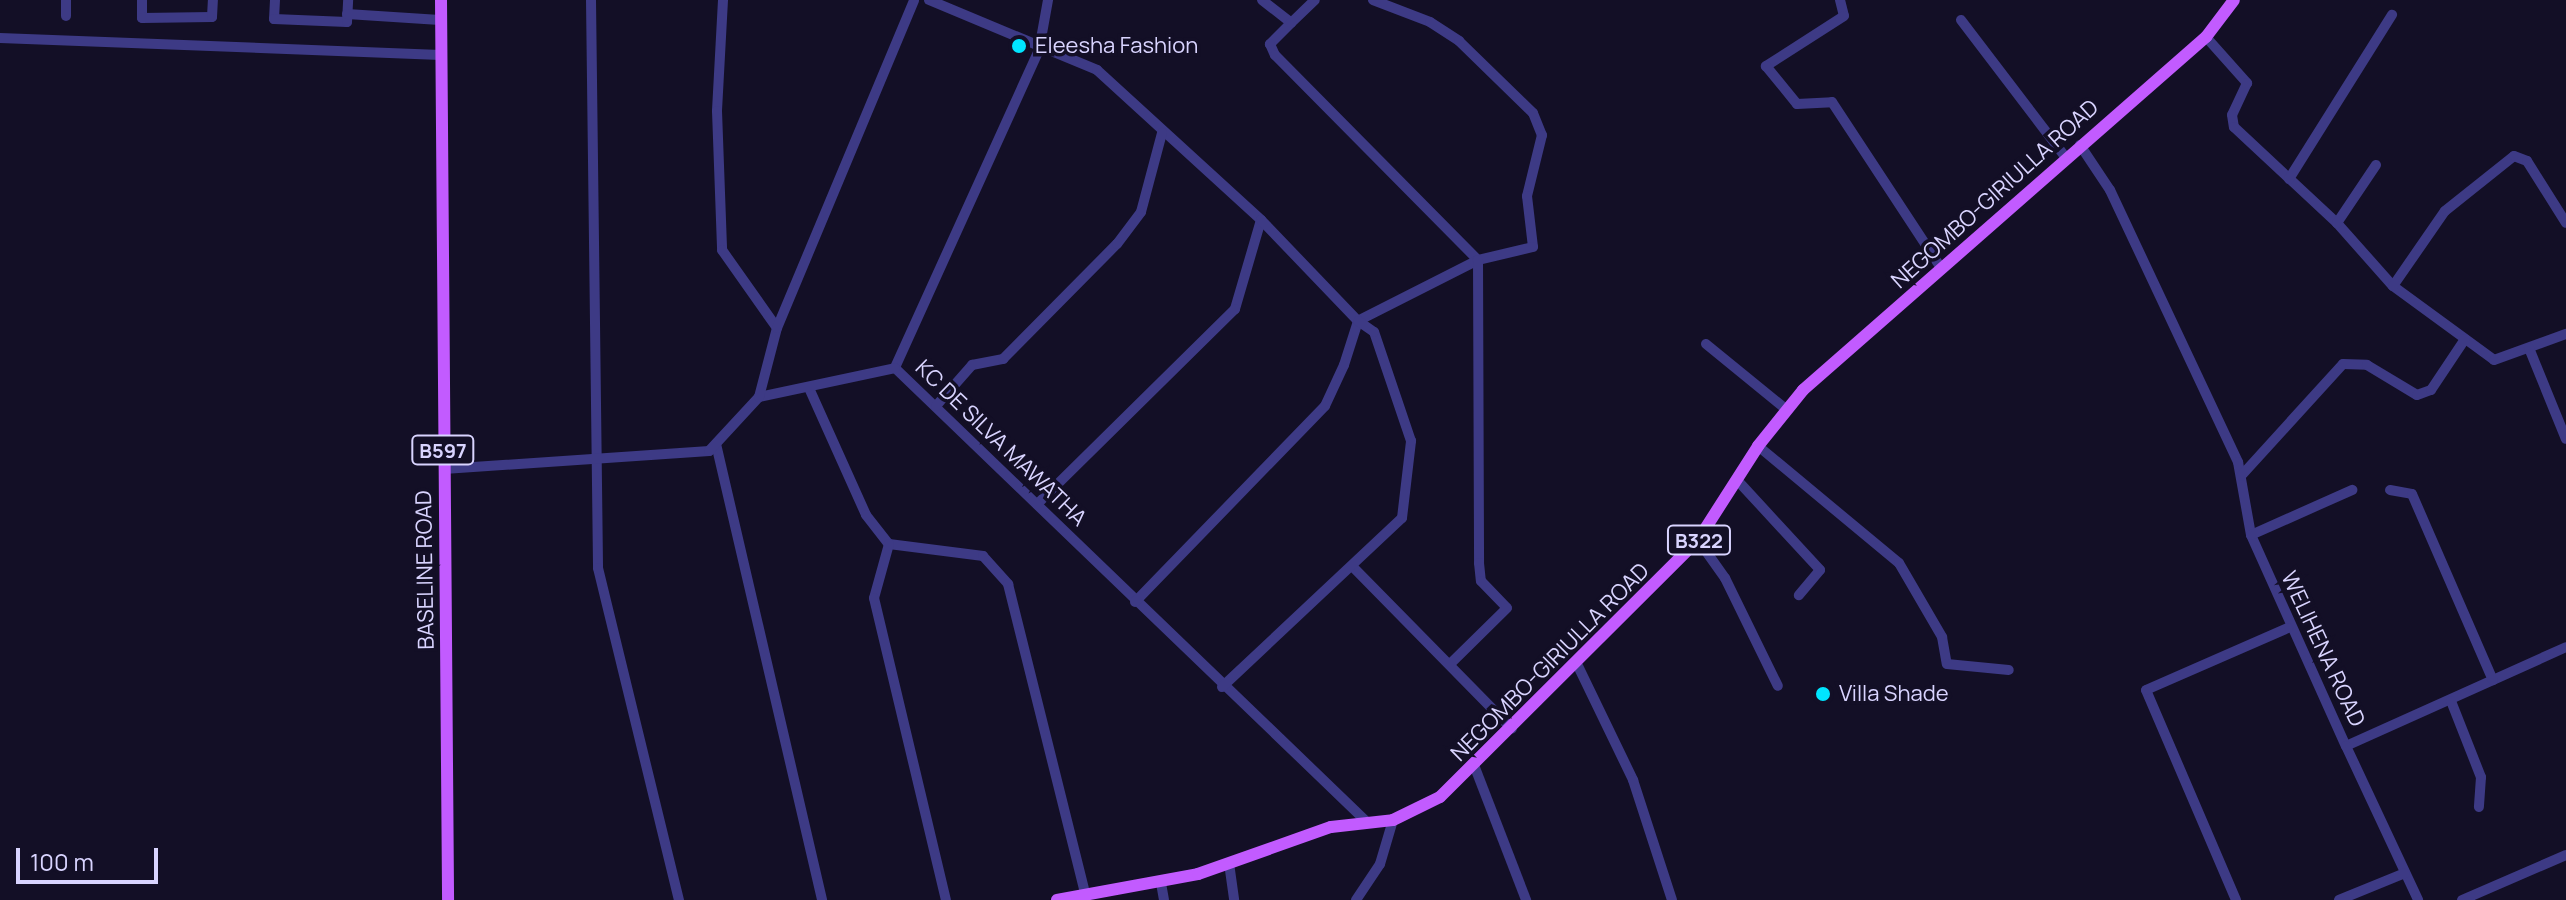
<!DOCTYPE html>
<html>
<head>
<meta charset="utf-8">
<style>
	body { margin:0 }
	#map { position:relative; width:2566px; height:900px; overflow:hidden; background:#130f26; font-family:Manrope,sans-serif }
	div>[style] { position:absolute }
	.minor>* { height:10px; margin:-5px; padding:0 5px; transform-origin:5px; border-radius:5px; background:#3d3a85 }
	.major>* { height:12px; margin:-6px; padding:0 6px; transform-origin:6px; border-radius:6px; background:#c25bff }
	.dots>* { width:22px; height:22px; translate:-50% -50%; box-sizing:border-box; border:4px solid #130f26; border-radius:50% }
	span { translate:-50% -50%; white-space:nowrap; text-align:center; line-height:1.15; -webkit-text-stroke:7px #130f26; paint-order:stroke }
	.shield-label span { padding:2px 6px; background:#130f26; border:2px solid; border-radius:6px; -webkit-text-stroke-width:0 }
	.shield-label { font-size:20px; color:#d9d4ff; font-weight:700 }
	.poi-label { font-size:22px; color:#d9d4ff }
	.left { translate:0 -50%; text-align:left }
	.street-label { font-size:22px; color:#d9d4ff }
	.scale { position:absolute; left:16px; top:848px; width:142px; height:36px; box-sizing:border-box; border:4px solid #d9d4ff; border-top:0; padding-left:10px; font-size:24px; line-height:28px; white-space:nowrap; color:#d9d4ff; -webkit-text-stroke:6px #130f26; paint-order:stroke }
</style>
</head>
<body>
<div id="map">
	<div class="minor">
		<i style="left:66px;top:0;width:16px;rotate:90deg"></i>
		<i style="left:142px;top:0;width:18px;rotate:90deg"></i>
		<i style="left:142px;top:18px;width:70px;rotate:-0.8deg"></i>
		<i style="left:212px;top:17px;width:17px;rotate:-87deg"></i>
		<i style="left:275px;top:0;width:19px;rotate:93deg"></i>
		<i style="left:274px;top:19px;width:73px;rotate:2.4deg"></i>
		<i style="left:347px;top:22px;width:22px;rotate:-87deg"></i>
		<i style="left:591px;top:0;width:568px;rotate:89.29deg"></i>
		<i style="left:598px;top:568px;width:342px;rotate:76.3deg"></i>
		<i style="left:723px;top:0;width:111px;rotate:93.1deg"></i>
		<i style="left:717px;top:111px;width:139px;rotate:87.9deg"></i>
		<i style="left:722px;top:250px;width:95px;rotate:54.8deg"></i>
		<i style="left:929px;top:0;width:182px;rotate:22.6deg"></i>
		<i style="left:1097px;top:70px;width:222px;rotate:42.4deg"></i>
		<i style="left:1261px;top:220px;width:93px;rotate:106.3deg"></i>
		<i style="left:1235px;top:309px;width:278px;rotate:135.4deg"></i>
		<i style="left:1048px;top:0;width:51px;rotate:100.2deg"></i>
		<i style="left:1039px;top:50px;width:349px;rotate:114.4deg"></i>
		<i style="left:895px;top:368px;width:656px;rotate:43.89deg"></i>
		<i style="left:1262px;top:0;width:37px;rotate:38deg"></i>
		<i style="left:1291px;top:23px;width:30px;rotate:135deg"></i>
		<i style="left:1270px;top:44px;width:12px;rotate:66deg"></i>
		<i style="left:1275px;top:55px;width:289px;rotate:45.3deg"></i>
		<i style="left:1478px;top:260px;width:135px;rotate:153.1deg"></i>
		<i style="left:1373px;top:0;width:61px;rotate:21.1deg"></i>
		<i style="left:1430px;top:22px;width:35px;rotate:33deg"></i>
		<i style="left:1459px;top:41px;width:103px;rotate:44.2deg"></i>
		<i style="left:1533px;top:113px;width:24px;rotate:68deg"></i>
		<i style="left:1542px;top:135px;width:63px;rotate:103.8deg"></i>
		<i style="left:1527px;top:196px;width:51px;rotate:83.3deg"></i>
		<i style="left:1533px;top:247px;width:57px;rotate:166.7deg"></i>
		<i style="left:1478px;top:260px;width:303px;rotate:89.8deg"></i>
		<i style="left:1479px;top:563px;width:18px;rotate:84deg"></i>
		<i style="left:1481px;top:581px;width:37px;rotate:46deg"></i>
		<i style="left:1507px;top:608px;width:80px;rotate:135.5deg"></i>
		<i style="left:1840px;top:0;width:16px;rotate:76deg"></i>
		<i style="left:1844px;top:16px;width:93px;rotate:147.3deg"></i>
		<i style="left:1766px;top:66px;width:49px;rotate:50.8deg"></i>
		<i style="left:1797px;top:104px;width:35px;rotate:-3deg"></i>
		<i style="left:1832px;top:102px;width:199px;rotate:56.7deg"></i>
		<i style="left:347px;top:14px;width:93px;rotate:3.7deg"></i>
		<i style="left:1961px;top:20px;width:173px;rotate:52.7deg"></i>
		<i style="left:1291px;top:23px;width:33px;rotate:-44deg"></i>
		<i style="left:2206px;top:37px;width:62px;rotate:48.3deg"></i>
		<i style="left:2247px;top:83px;width:35px;rotate:115deg"></i>
		<i style="left:2232px;top:115px;width:12px;rotate:81deg"></i>
		<i style="left:2234px;top:127px;width:141px;rotate:43deg"></i>
		<i style="left:2337px;top:223px;width:84px;rotate:48.4deg"></i>
		<i style="left:2393px;top:286px;width:125px;rotate:36.2deg"></i>
		<i style="left:2494px;top:360px;width:77px;rotate:-19.9deg"></i>
		<i style="left:0;top:38px;width:441px;rotate:2.2deg"></i>
		<i style="left:2080px;top:145px;width:54px;rotate:56.3deg"></i>
		<i style="left:2110px;top:190px;width:301px;rotate:64.8deg"></i>
		<i style="left:2238px;top:462px;width:74px;rotate:79.9deg"></i>
		<i style="left:2251px;top:535px;width:231px;rotate:65.8deg"></i>
		<i style="left:2346px;top:746px;width:241px;rotate:-24.2deg"></i>
		<i style="left:2289px;top:179px;width:194px;rotate:-57.9deg"></i>
		<i style="left:2337px;top:223px;width:70px;rotate:-56.1deg"></i>
		<i style="left:2393px;top:286px;width:91px;rotate:-55.3deg"></i>
		<i style="left:2445px;top:211px;width:88px;rotate:-38.6deg"></i>
		<i style="left:2514px;top:156px;width:14px;rotate:21deg"></i>
		<i style="left:2527px;top:161px;width:73px;rotate:57.8deg"></i>
		<i style="left:1706px;top:344px;width:104px;rotate:39.2deg"></i>
		<i style="left:2529px;top:348px;width:98px;rotate:67.9deg"></i>
		<i style="left:809px;top:388px;width:139px;rotate:65.8deg"></i>
		<i style="left:866px;top:515px;width:37px;rotate:52deg"></i>
		<i style="left:889px;top:544px;width:95px;rotate:7.3deg"></i>
		<i style="left:983px;top:556px;width:38px;rotate:48deg"></i>
		<i style="left:1008px;top:584px;width:322px;rotate:76deg"></i>
		<i style="left:759px;top:397px;width:139px;rotate:-12deg"></i>
		<i style="left:936px;top:406px;width:55px;rotate:-48.7deg"></i>
		<i style="left:972px;top:365px;width:32px;rotate:-11deg"></i>
		<i style="left:1003px;top:359px;width:162px;rotate:-45.3deg"></i>
		<i style="left:1117px;top:244px;width:40px;rotate:-53deg"></i>
		<i style="left:1141px;top:212px;width:82px;rotate:-75.1deg"></i>
		<i style="left:716px;top:444px;width:468px;rotate:76.9deg"></i>
		<i style="left:1758px;top:446px;width:183px;rotate:39.7deg"></i>
		<i style="left:1899px;top:563px;width:86px;rotate:59.8deg"></i>
		<i style="left:1942px;top:637px;width:27px;rotate:80deg"></i>
		<i style="left:1947px;top:664px;width:62px;rotate:5.5deg"></i>
		<i style="left:444px;top:469px;width:266px;rotate:-3.9deg"></i>
		<i style="left:709px;top:451px;width:74px;rotate:-47.2deg"></i>
		<i style="left:759px;top:397px;width:71px;rotate:-75.4deg"></i>
		<i style="left:777px;top:328px;width:355px;rotate:-67.3deg"></i>
		<i style="left:2241px;top:476px;width:151px;rotate:-47.7deg"></i>
		<i style="left:2343px;top:364px;width:24px;rotate:2deg"></i>
		<i style="left:2367px;top:365px;width:58px;rotate:31deg"></i>
		<i style="left:2417px;top:395px;width:15px;rotate:-20deg"></i>
		<i style="left:2431px;top:390px;width:61px;rotate:-56.3deg"></i>
		<i style="left:1738px;top:481px;width:121px;rotate:47.3deg"></i>
		<i style="left:1820px;top:570px;width:33px;rotate:130deg"></i>
		<i style="left:2390px;top:490px;width:22px;rotate:10deg"></i>
		<i style="left:2412px;top:494px;width:203px;rotate:66.5deg"></i>
		<i style="left:2251px;top:535px;width:111px;rotate:-24deg"></i>
		<i style="left:1698px;top:540px;width:47px;rotate:54.6deg"></i>
		<i style="left:1725px;top:578px;width:120px;rotate:63.9deg"></i>
		<i style="left:889px;top:544px;width:56px;rotate:105.5deg"></i>
		<i style="left:874px;top:598px;width:310px;rotate:76.6deg"></i>
		<i style="left:1352px;top:566px;width:228px;rotate:45.5deg"></i>
		<i style="left:1135px;top:602px;width:273px;rotate:-45.9deg"></i>
		<i style="left:1325px;top:406px;width:45px;rotate:-65.1deg"></i>
		<i style="left:1344px;top:365px;width:46px;rotate:-72.3deg"></i>
		<i style="left:1358px;top:321px;width:140px;rotate:-133.8deg"></i>
		<i style="left:1578px;top:666px;width:127px;rotate:64.2deg"></i>
		<i style="left:1633px;top:780px;width:126px;rotate:72deg"></i>
		<i style="left:1222px;top:687px;width:247px;rotate:-43.2deg"></i>
		<i style="left:1402px;top:518px;width:78px;rotate:-83.3deg"></i>
		<i style="left:1411px;top:441px;width:115px;rotate:-108.7deg"></i>
		<i style="left:1374px;top:332px;width:19px;rotate:-145deg"></i>
		<i style="left:2451px;top:701px;width:82px;rotate:68.5deg"></i>
		<i style="left:2481px;top:777px;width:30px;rotate:94deg"></i>
		<i style="left:2346px;top:746px;width:170px;rotate:64.9deg"></i>
		<i style="left:1474px;top:765px;width:145px;rotate:68.9deg"></i>
		<i style="left:1229px;top:863px;width:37px;rotate:82deg"></i>
		<i style="left:1161px;top:883px;width:17px;rotate:80deg"></i>
		<i style="left:1356px;top:900px;width:43px;rotate:-56.3deg"></i>
		<i style="left:1380px;top:864px;width:46px;rotate:-73.5deg"></i>
		<i style="left:2236px;top:900px;width:228px;rotate:-113.2deg"></i>
		<i style="left:2146px;top:690px;width:155px;rotate:-23.6deg"></i>
		<i style="left:2339px;top:900px;width:71px;rotate:-22.2deg"></i>
		<i style="left:2462px;top:900px;width:113px;rotate:-23.4deg"></i>
	</div>
	<div class="major">
		<i style="left:441px;top:0;width:900px;rotate:89.55deg"></i>
		<i style="left:1057px;top:900px;width:143px;rotate:-10.4deg"></i>
		<i style="left:1198px;top:874px;width:141px;rotate:-19.5deg"></i>
		<i style="left:1331px;top:827px;width:62px;rotate:-6.4deg"></i>
		<i style="left:1393px;top:820px;width:52px;rotate:-26.1deg"></i>
		<i style="left:1440px;top:797px;width:364px;rotate:-44.9deg"></i>
		<i style="left:1698px;top:540px;width:112px;rotate:-57.4deg"></i>
		<i style="left:1758px;top:446px;width:72px;rotate:-51.2deg"></i>
		<i style="left:1803px;top:390px;width:536px;rotate:-41.22deg"></i>
		<i style="left:2206px;top:37px;width:46px;rotate:-52.9deg"></i>
	</div>
	<div class="dots">
		<i style="left:1019px;top:46px;background:#00e5ff"></i>
		<i style="left:1823px;top:694px;background:#00e5ff"></i>
	</div>
	<div class="shield-label">
		<span style="left:443px;top:450px">B597</span>
		<span style="left:1699px;top:540px">B322</span>
	</div>
	<div class="poi-label">
		<span class="left" style="left:1035px;top:46px">Eleesha Fashion</span>
		<span class="left" style="left:1839px;top:694px">Villa Shade</span>
	</div>
	<div class="street-label">
		<span style="left:1995px;top:194px;rotate:-42deg">NEGOMBO-GIRIULLA ROAD</span>
		<span style="left:1001px;top:443px;rotate:44deg">KC DE SILVA MAWATHA</span>
		<span style="left:425px;top:570px;rotate:-91deg">BASELINE ROAD</span>
		<span style="left:2323px;top:649px;rotate:65deg">WELIHENA ROAD</span>
		<span style="left:1550px;top:662px;rotate:-45deg">NEGOMBO-GIRIULLA ROAD</span>
	</div>
	<div class="scale">100 m</div>
</div>
</body>
</html>
